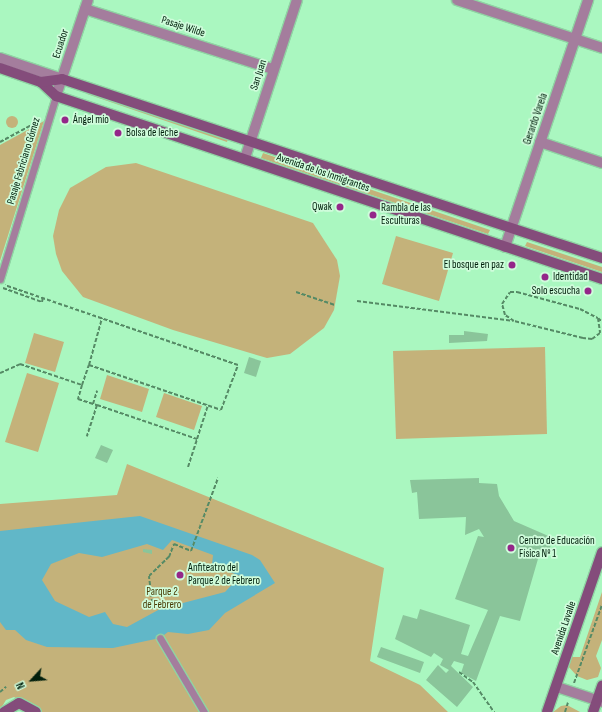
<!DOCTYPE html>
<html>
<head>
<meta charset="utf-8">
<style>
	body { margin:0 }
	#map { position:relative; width:602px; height:712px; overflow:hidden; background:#aaf7c0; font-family:"Sofia Sans Condensed",sans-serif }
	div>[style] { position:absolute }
	.green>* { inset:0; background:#c4b27a }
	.round { border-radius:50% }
	.water>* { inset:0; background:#61b7c8 }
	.building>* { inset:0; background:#8ac59a }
	.path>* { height:2px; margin-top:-1px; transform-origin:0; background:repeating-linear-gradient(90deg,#558a65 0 4px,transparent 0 6px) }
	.roads { filter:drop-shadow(1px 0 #8fd4a3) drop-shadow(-1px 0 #8fd4a3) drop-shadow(0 1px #8fd4a3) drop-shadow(0 -1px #8fd4a3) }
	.lane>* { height:7px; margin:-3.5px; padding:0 3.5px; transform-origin:3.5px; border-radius:3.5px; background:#a47d9d }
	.street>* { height:10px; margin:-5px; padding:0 5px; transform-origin:5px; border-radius:5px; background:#a47d9d }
	.secondary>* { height:10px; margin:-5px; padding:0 5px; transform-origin:5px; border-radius:5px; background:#844c7b }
	.dots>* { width:11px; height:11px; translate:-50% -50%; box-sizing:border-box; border:2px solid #cffcdb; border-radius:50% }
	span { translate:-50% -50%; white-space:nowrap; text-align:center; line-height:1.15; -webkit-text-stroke:3.5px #cffcdb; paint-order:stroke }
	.street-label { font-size:11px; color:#011f0c }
	.poi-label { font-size:11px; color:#011f0c }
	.left { translate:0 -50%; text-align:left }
	.right { translate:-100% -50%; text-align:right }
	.park-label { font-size:11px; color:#493b05 }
	.north { position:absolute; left:12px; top:660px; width:40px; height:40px; -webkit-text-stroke:3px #cffcdb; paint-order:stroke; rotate:244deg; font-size:11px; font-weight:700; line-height:16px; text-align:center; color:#011f0c }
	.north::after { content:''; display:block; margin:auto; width:14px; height:18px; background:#011f0c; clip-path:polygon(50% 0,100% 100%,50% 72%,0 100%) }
</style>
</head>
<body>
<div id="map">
	<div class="green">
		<i style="clip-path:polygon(88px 90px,228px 139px,227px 142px,87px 94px)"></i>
		<i class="round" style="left:6px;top:116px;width:12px;height:12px"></i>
		<i style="clip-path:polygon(44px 121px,0 261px,0 145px)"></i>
		<i style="clip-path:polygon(263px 153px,490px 230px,488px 234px,261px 158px)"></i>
		<i style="clip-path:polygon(136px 163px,313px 223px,337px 260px,340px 276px,334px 310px,324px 328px,290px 354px,267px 358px,173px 330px,83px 297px,62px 271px,56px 254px,53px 236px,59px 210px,70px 188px,106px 167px)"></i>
		<i style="clip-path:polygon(396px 236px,453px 253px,439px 301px,382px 284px)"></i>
		<i style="clip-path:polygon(527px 242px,602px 267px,602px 272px,525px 246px)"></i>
		<i style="clip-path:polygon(34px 333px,64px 342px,55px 372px,25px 363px)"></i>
		<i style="clip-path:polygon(545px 347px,547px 434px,396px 439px,393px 351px)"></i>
		<i style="clip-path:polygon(27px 373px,59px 383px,38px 452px,5px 442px)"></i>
		<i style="clip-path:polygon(107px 375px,149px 389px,142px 412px,100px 399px)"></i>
		<i style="clip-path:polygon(164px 393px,202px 406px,194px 430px,156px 417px)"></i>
		<i style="clip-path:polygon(127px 464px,384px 568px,370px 661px,420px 685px,448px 712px,41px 712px,14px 697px,6px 700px,0 710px,0 504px,117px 495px)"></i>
		<i style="clip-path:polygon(602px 592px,602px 640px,596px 656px,601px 668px,598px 677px,587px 680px,577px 676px,568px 666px,572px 657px,580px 657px)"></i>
		<i style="clip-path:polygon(567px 705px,580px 712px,553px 712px,561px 706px)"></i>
	</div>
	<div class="water">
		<i style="clip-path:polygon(evenodd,140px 516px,252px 555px,260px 560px,275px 583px,225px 613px,209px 630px,188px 634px,168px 632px,160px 638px,113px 648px,47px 647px,26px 640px,15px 630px,6px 630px,0 622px,0 531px,140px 516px,172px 540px,213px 555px,212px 565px,240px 576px,225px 592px,160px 609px,127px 627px,113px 624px,105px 612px,89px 617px,55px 601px,42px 580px,51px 564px,79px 553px,102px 557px,147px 544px,163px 550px,172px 540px)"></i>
	</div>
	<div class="building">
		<i style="clip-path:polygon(464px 331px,488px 334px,487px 341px,449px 343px,449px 335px,464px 335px)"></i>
		<i style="clip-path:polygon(249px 357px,261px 361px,256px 377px,244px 373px)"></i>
		<i style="clip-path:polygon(101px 445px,113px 450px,107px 463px,95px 458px)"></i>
		<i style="clip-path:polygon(479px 478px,479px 483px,497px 484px,499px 496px,514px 521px,553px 538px,548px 554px,540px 552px,520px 621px,500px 616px,476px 681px,461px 673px,464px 664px,454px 661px,451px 666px,473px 687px,457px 707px,426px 680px,438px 665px,446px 673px,449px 670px,440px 665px,443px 659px,434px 653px,431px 657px,395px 639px,403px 615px,417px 619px,420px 609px,470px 625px,461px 654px,468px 656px,488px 610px,455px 599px,478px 536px,484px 537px,479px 529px,465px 535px,466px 517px,419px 519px,417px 492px,412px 493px,410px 480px)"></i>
		<i style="clip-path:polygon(143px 549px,152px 550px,152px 554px,143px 552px)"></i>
		<i style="clip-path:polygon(381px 647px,424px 662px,420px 673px,377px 657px)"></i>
	</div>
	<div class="path">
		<i style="left:0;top:142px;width:44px;rotate:-28.3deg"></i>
		<i style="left:3px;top:288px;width:41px;rotate:19.7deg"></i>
		<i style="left:42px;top:302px;width:5px;rotate:-79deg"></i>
		<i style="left:296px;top:292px;width:41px;rotate:18.4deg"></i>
		<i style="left:357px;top:301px;width:157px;rotate:7.3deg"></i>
		<i style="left:598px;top:318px;width:15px;rotate:82deg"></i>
		<i style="left:600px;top:333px;width:10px;rotate:143deg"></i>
		<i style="left:592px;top:339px;width:9px;rotate:-174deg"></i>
		<i style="left:583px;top:338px;width:71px;rotate:-166.2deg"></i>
		<i style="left:514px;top:321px;width:11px;rotate:-146deg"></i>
		<i style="left:505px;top:315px;width:11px;rotate:-105deg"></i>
		<i style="left:502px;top:304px;width:14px;rotate:-56deg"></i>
		<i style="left:510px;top:292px;width:7px"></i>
		<i style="left:517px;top:292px;width:65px;rotate:15.1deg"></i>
		<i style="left:580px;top:309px;width:20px;rotate:27deg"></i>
		<i style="left:598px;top:318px;width:6px;rotate:45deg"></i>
		<i style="left:89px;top:365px;width:49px;rotate:-74.5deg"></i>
		<i style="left:0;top:373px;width:22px;rotate:-24deg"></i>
		<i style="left:20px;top:364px;width:65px;rotate:18.7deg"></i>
		<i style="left:82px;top:385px;width:21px;rotate:-71deg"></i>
		<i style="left:89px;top:365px;width:139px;rotate:18.8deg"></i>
		<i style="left:221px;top:410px;width:48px;rotate:-69.3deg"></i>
		<i style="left:238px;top:365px;width:246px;rotate:-161.1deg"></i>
		<i style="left:82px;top:385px;width:15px;rotate:106deg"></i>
		<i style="left:78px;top:399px;width:20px;rotate:18deg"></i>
		<i style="left:97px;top:405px;width:33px;rotate:108deg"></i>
		<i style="left:93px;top:404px;width:14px;rotate:-73deg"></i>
		<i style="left:97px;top:405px;width:106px;rotate:18.8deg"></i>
		<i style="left:197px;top:439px;width:36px;rotate:-72deg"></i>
		<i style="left:188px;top:467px;width:29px;rotate:-72deg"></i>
		<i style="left:153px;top:609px;width:33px;rotate:-97deg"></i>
		<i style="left:149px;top:576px;width:28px;rotate:-44deg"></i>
		<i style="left:169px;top:557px;width:14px;rotate:-69deg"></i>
		<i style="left:174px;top:544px;width:18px;rotate:22deg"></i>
		<i style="left:191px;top:551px;width:78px;rotate:-69.7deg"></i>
		<i style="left:459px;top:672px;width:17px;rotate:36deg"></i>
		<i style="left:473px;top:682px;width:37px;rotate:55deg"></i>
		<i style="left:574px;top:683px;width:83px;rotate:-70.3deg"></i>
		<i style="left:0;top:692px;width:8px;rotate:-40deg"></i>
		<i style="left:565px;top:712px;width:10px;rotate:-73deg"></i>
	</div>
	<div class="roads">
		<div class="lane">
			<i style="left:0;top:279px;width:191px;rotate:-73deg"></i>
			<i style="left:160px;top:638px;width:86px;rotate:59.3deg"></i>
		</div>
		<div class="street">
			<i style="left:457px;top:0;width:153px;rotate:18.3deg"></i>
			<i style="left:85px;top:9px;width:197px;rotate:17.7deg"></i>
			<i style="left:0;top:58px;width:65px;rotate:18.7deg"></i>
			<i style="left:56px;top:96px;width:101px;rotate:-71.6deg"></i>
			<i style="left:540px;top:142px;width:65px;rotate:18.7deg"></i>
			<i style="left:245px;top:158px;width:166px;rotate:-71.8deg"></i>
			<i style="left:505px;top:247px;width:261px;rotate:-71.4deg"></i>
			<i style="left:557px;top:687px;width:47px;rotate:18.4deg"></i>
		</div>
		<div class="secondary">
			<i style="left:0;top:68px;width:43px;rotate:18.9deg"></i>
			<i style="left:41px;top:82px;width:21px;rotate:43deg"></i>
			<i style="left:56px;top:96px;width:576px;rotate:18.53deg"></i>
			<i style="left:41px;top:82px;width:21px;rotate:-8deg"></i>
			<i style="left:62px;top:79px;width:569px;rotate:18.34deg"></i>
			<i style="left:4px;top:712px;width:17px;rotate:-31deg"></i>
			<i style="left:19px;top:703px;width:19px;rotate:28deg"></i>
			<i style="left:547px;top:712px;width:169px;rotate:-71deg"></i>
			<i style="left:593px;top:712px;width:28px;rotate:-71deg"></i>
		</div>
	</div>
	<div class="dots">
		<i style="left:65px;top:120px;background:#942789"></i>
		<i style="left:118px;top:133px;background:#942789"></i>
		<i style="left:340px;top:207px;background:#942789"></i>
		<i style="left:373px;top:215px;background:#942789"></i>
		<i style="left:512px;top:265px;background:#942789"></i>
		<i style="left:545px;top:277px;background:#942789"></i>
		<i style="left:588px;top:291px;background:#942789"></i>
		<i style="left:511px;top:548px;background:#942789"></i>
		<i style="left:180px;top:575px;background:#942789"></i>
	</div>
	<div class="street-label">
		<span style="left:183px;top:27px;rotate:18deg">Pasaje Wilde</span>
		<span style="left:61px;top:44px;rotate:-72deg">Ecuador</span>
		<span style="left:259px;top:75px;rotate:-72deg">San Juan</span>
		<span style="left:536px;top:119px;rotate:-71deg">Gerardo Varela</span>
		<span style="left:24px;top:161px;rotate:-73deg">Pasaje Fabriciano Gómez</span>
		<span style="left:323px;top:173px;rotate:19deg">Avenida de los Inmigrantes</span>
		<span style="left:564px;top:628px;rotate:-71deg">Avenida Lavalle</span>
	</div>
	<div class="poi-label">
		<span class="left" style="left:73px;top:120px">Ángel mío</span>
		<span class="left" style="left:126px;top:133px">Bolsa de leche</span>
		<span class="right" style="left:332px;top:207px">Qwak</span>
		<span class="left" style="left:381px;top:215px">Rambla de las<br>Esculturas</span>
		<span class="right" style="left:504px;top:265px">El bosque en paz</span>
		<span class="left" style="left:553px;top:277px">Identidad</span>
		<span class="right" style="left:580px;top:291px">Solo escucha</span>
		<span class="left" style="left:519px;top:548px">Centro de Educación<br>Física Nº 1</span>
		<span class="left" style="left:188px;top:575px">Anfiteatro del<br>Parque 2 de Febrero</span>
	</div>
	<div class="park-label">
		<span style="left:162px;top:599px">Parque 2<br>de Febrero</span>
	</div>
	<div class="north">N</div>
</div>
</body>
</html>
